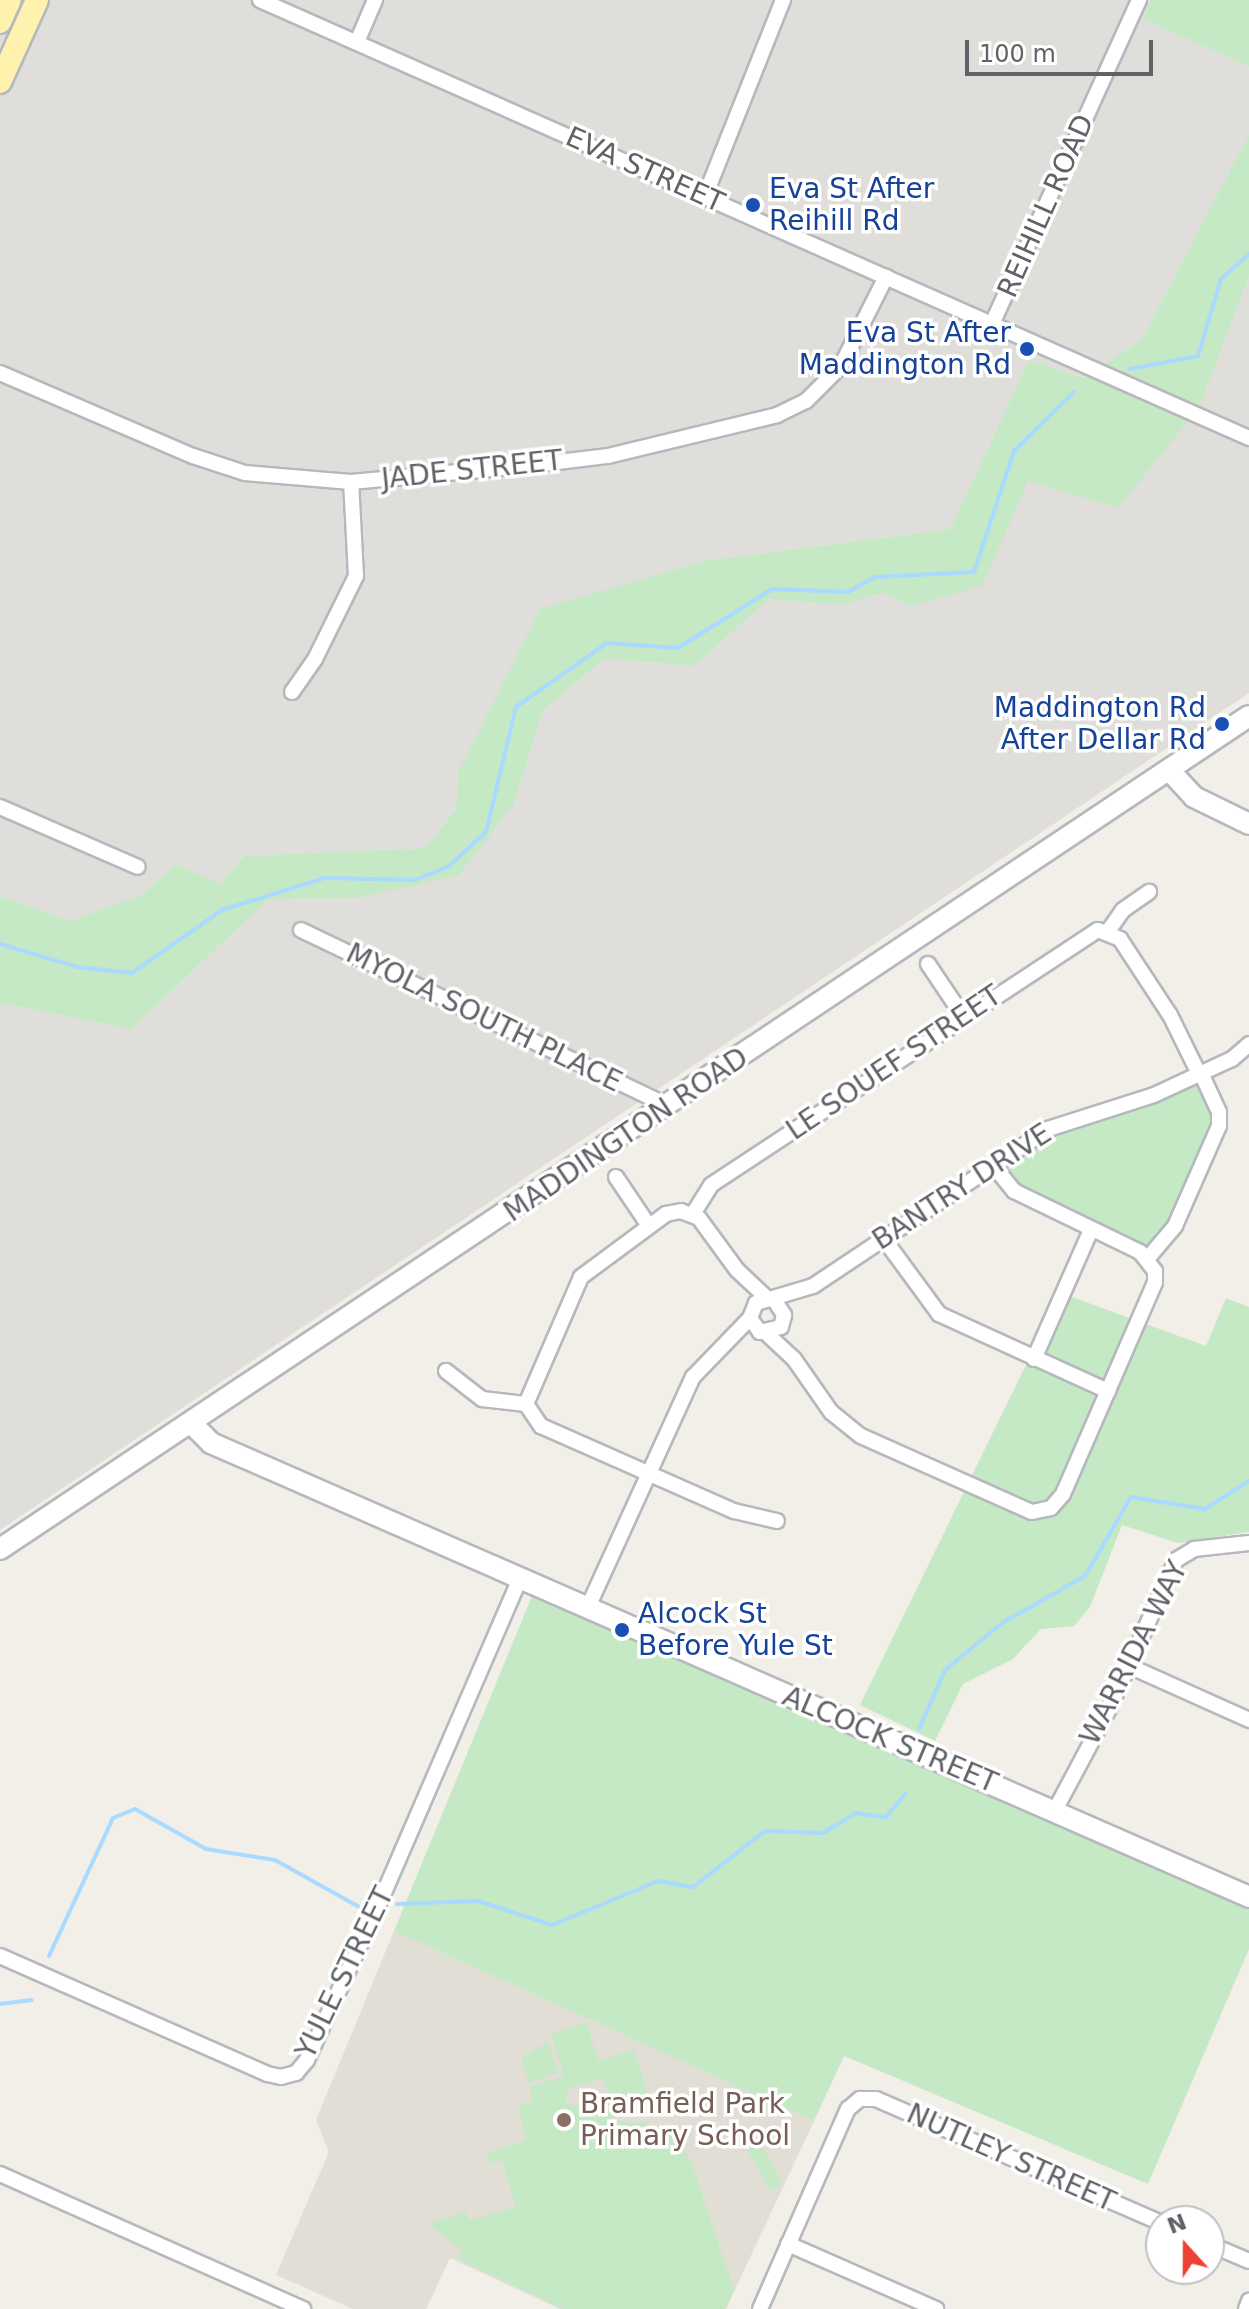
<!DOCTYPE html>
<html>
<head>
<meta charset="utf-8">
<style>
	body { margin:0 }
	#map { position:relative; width:1249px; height:2309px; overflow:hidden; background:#f1efe8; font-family:"DejaVu Sans",sans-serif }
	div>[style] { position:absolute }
	.industrial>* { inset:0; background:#e0deda }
	.education>* { inset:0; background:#e1ded6 }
	.green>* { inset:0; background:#c5e8c5 }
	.stream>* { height:4px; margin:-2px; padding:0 2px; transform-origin:2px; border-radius:2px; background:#aadaff }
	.roads { filter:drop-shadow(2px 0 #b5b8bc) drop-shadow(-2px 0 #b5b8bc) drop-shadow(0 2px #b5b8bc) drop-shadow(0 -2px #b5b8bc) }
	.street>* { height:14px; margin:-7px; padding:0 7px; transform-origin:7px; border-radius:7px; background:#fff }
	.secondary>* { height:20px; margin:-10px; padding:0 10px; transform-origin:10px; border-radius:10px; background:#fff }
	.primary>* { height:22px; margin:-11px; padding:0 11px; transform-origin:11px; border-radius:11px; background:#fff2af }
	.dots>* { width:22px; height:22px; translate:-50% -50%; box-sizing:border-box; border:4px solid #fff; border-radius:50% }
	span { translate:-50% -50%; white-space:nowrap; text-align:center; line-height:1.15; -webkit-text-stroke:7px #fff; paint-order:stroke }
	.street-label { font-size:28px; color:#5f6368 }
	.transit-label { font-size:28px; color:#164399 }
	.left { translate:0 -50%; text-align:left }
	.right { translate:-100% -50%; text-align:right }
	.education-label { font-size:28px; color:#785e54 }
	.north { position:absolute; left:1145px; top:2205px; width:80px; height:80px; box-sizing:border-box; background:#fff; border:2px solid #bfc1c3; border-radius:50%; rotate:339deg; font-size:22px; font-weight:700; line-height:32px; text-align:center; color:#5f6368 }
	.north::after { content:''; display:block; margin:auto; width:28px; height:36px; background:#ea4335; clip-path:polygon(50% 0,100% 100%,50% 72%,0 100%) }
	.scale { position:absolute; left:965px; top:40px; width:188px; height:36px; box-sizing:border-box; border:4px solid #5f6368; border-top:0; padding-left:10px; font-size:24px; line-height:28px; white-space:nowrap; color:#5f6368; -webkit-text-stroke:6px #fff; paint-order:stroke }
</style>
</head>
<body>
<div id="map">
	<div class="industrial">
		<i style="clip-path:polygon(0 0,1151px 0,1143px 19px,1249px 67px,1249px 134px,1142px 339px,1084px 378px,1029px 360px,950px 529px,709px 560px,458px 772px,456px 809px,425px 848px,244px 856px,220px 884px,176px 864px,141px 895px,70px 921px,0 896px)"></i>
		<i style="clip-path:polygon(1249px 277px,1249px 693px,0 1530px,0 1003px,131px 1029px,269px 899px,358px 898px,514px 804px,543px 710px,605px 659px,695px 666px,769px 599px,841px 605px,882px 593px,911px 606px,1028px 481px,1199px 408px)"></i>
	</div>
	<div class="education">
		<i style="clip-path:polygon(394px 1931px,814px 2121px,726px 2309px,560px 2309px,450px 2258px,426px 2309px,353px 2309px,276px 2275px,329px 2152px,316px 2120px)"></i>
	</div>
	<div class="green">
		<i style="clip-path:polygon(1151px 0,1249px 0,1249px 67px,1143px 19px)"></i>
		<i style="clip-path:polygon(1249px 134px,1249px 277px,1199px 408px,1118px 508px,1028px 481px,982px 586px,911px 606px,882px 593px,841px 605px,769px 599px,695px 666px,605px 659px,543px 710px,514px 804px,459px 875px,358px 898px,269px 899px,131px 1029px,0 1003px,0 896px,70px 921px,141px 895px,176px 864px,220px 884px,244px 856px,425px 848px,456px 809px,458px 772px,540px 609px,709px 560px,950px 529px,1029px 360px,1084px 378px,1142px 339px)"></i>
		<i style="clip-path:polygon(1201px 1073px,1219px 1112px,1161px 1245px,1148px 1258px,1014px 1191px,994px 1166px,1029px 1142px)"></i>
		<i style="clip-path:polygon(1061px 1293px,1206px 1346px,1226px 1298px,1249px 1307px,1249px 1532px,1178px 1543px,1122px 1525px,1090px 1607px,1074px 1626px,1041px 1629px,1013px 1659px,963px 1684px,935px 1741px,860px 1705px)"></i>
		<i style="clip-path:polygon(532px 1596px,1249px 1909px,1249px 1949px,1148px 2184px,844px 2056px,814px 2121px,394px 1931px)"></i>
		<i style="clip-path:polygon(587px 2023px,598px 2061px,634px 2050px,651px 2105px,615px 2116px,603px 2078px,568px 2089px,565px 2104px,598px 2107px,610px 2112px,614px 2122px,646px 2123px,675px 2136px,690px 2158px,734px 2290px,726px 2309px,563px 2309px,456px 2258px,463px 2251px,428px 2224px,466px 2211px,469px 2220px,516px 2207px,502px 2160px,490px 2163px,487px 2153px,527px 2140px,518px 2107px,533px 2101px,529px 2087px,564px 2076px,551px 2034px)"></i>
		<i style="clip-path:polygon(547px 2042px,559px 2072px,529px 2083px,521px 2058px)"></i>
		<i style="clip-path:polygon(759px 2141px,783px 2184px,771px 2191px,746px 2148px)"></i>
	</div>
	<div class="stream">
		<i style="left:1130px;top:369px;width:69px;rotate:-10.8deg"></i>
		<i style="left:1198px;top:356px;width:80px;rotate:-73.4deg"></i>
		<i style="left:1221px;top:279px;width:38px;rotate:-42deg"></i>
		<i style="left:0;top:944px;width:80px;rotate:16.6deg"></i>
		<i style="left:77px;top:967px;width:55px;rotate:6.2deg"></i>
		<i style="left:132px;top:973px;width:110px;rotate:-35deg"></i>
		<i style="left:222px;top:910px;width:108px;rotate:-17.3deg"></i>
		<i style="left:325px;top:878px;width:90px;rotate:1.3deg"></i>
		<i style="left:415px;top:880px;width:37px;rotate:-22deg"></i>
		<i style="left:449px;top:866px;width:50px;rotate:-42.6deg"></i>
		<i style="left:486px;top:832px;width:129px;rotate:-76.5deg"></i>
		<i style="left:516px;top:707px;width:111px;rotate:-35.1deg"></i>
		<i style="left:607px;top:643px;width:71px;rotate:4deg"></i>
		<i style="left:678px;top:648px;width:111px;rotate:-32.1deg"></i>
		<i style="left:772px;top:589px;width:76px;rotate:2.3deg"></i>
		<i style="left:848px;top:592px;width:31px;rotate:-29deg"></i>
		<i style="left:875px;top:577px;width:99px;rotate:-2.9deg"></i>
		<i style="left:974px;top:572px;width:127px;rotate:-71.7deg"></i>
		<i style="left:1014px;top:451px;width:84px;rotate:-44.5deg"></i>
		<i style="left:919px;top:1729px;width:64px;rotate:-66.2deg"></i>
		<i style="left:945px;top:1670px;width:74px;rotate:-39.5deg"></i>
		<i style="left:1002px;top:1623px;width:95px;rotate:-29.5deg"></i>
		<i style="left:1085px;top:1576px;width:91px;rotate:-59.8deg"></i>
		<i style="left:1131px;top:1497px;width:75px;rotate:9.2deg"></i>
		<i style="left:1205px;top:1509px;width:52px;rotate:-32.5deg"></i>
		<i style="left:397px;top:1904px;width:81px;rotate:-2.1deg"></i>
		<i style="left:478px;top:1901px;width:78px;rotate:18deg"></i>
		<i style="left:552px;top:1925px;width:115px;rotate:-22.5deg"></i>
		<i style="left:658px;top:1881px;width:36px;rotate:10deg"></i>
		<i style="left:693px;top:1887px;width:91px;rotate:-37.9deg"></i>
		<i style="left:765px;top:1831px;width:58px;rotate:2deg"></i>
		<i style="left:823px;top:1833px;width:39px;rotate:-31deg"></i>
		<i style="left:856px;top:1813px;width:30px;rotate:8deg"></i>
		<i style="left:886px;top:1817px;width:31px;rotate:-50deg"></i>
		<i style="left:49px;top:1956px;width:152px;rotate:-65.1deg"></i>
		<i style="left:113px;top:1818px;width:24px;rotate:-22deg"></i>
		<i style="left:135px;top:1809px;width:81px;rotate:29.4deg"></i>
		<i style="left:206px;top:1849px;width:70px;rotate:9.1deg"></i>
		<i style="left:275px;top:1860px;width:96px;rotate:29.2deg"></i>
		<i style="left:0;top:2004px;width:32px;rotate:-7deg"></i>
	</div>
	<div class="roads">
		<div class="street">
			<i style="left:260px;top:0;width:1082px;rotate:23.89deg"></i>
			<i style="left:357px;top:42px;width:46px;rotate:-66.8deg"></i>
			<i style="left:705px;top:196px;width:211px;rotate:-68.3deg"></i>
			<i style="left:992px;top:324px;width:356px;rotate:-65.6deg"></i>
			<i style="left:0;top:373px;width:210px;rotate:23.3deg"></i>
			<i style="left:193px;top:456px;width:55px;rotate:18.1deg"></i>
			<i style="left:245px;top:473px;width:106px;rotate:4.9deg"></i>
			<i style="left:351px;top:482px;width:175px;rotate:-5.3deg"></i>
			<i style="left:525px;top:466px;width:84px;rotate:-6.9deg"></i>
			<i style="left:608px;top:456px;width:174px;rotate:-13.6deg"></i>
			<i style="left:777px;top:415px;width:32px;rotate:-26deg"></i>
			<i style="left:806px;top:401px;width:49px;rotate:-45deg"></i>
			<i style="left:841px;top:366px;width:100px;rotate:-63.2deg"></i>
			<i style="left:292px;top:692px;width:40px;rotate:-55.1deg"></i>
			<i style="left:315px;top:659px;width:93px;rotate:-63.7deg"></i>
			<i style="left:356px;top:576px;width:94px;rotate:-93deg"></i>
			<i style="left:0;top:807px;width:150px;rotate:23.5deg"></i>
			<i style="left:301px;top:930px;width:407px;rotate:25.6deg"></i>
			<i style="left:1109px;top:930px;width:24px;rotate:-55deg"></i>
			<i style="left:1123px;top:910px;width:32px;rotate:-35deg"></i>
			<i style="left:928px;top:964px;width:63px;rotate:56.1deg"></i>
			<i style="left:616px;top:1177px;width:59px;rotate:56deg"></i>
			<i style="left:693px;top:1214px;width:34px;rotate:-58deg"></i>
			<i style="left:711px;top:1185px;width:463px;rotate:-33.4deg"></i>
			<i style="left:1098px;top:930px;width:24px;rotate:22deg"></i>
			<i style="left:1120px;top:939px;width:91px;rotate:56.7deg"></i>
			<i style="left:1170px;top:1015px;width:66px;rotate:63.8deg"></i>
			<i style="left:884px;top:1239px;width:93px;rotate:53.7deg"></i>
			<i style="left:939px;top:1314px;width:186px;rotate:24.5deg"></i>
			<i style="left:1148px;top:1258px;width:42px;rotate:-49.8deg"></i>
			<i style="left:1175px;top:1226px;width:109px;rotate:-66.3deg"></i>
			<i style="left:1219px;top:1126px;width:14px;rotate:-90deg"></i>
			<i style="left:1219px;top:1112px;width:43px;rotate:-114.8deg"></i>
			<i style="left:768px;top:1299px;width:42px;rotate:-136.9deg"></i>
			<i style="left:737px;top:1270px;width:64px;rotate:-126.2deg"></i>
			<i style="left:699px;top:1218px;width:19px;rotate:-159deg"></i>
			<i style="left:681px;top:1211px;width:15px;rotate:169deg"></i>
			<i style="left:666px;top:1214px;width:106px;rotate:143.5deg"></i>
			<i style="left:581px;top:1277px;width:138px;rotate:113.4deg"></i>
			<i style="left:526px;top:1404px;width:27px;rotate:56deg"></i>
			<i style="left:541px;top:1426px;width:211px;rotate:23.8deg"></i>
			<i style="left:734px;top:1511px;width:44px;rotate:13.1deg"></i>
			<i style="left:775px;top:1301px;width:17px;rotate:57deg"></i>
			<i style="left:784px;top:1315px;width:12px;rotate:104deg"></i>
			<i style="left:781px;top:1327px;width:22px;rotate:167deg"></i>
			<i style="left:760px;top:1332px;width:17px;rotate:-126deg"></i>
			<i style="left:750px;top:1318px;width:16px;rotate:-68deg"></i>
			<i style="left:756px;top:1303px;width:59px;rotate:-16.6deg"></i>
			<i style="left:813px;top:1286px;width:283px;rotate:-33.7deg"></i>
			<i style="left:1048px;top:1129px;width:111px;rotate:-17.8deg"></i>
			<i style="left:1154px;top:1095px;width:86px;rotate:-24.8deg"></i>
			<i style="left:1232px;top:1059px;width:23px;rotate:-41deg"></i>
			<i style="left:766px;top:1333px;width:38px;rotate:43deg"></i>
			<i style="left:794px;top:1359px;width:65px;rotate:55.1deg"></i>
			<i style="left:831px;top:1412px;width:38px;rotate:39deg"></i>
			<i style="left:861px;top:1436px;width:187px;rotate:24deg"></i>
			<i style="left:1032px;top:1512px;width:19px;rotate:-12deg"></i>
			<i style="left:1051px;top:1508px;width:18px;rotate:-49deg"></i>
			<i style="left:1063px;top:1494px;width:231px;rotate:-66.5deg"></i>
			<i style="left:1155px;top:1282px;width:11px;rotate:-90deg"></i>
			<i style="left:1155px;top:1271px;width:24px;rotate:-128deg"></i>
			<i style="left:1140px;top:1252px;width:140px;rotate:-154.2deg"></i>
			<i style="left:1014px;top:1191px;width:32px;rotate:-129deg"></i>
			<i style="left:1034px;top:1359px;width:141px;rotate:-66.2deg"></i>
			<i style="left:446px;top:1371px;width:46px;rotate:37.9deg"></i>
			<i style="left:482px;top:1399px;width:44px;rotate:6.5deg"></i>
			<i style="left:588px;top:1607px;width:253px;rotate:-65.5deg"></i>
			<i style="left:693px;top:1377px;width:82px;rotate:-46deg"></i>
			<i style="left:1129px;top:1666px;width:132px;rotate:24.2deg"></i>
			<i style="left:1054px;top:1812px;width:119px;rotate:-61.9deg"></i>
			<i style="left:1110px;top:1707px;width:161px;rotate:-65.8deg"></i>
			<i style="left:1176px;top:1560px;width:21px;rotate:-31deg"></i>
			<i style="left:1194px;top:1549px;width:55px;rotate:-6.2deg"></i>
			<i style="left:0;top:1956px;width:292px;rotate:23.8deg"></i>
			<i style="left:267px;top:2074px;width:14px;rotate:12deg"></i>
			<i style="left:281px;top:2077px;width:16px;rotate:-15deg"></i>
			<i style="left:296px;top:2073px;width:17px;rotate:-50deg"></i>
			<i style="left:307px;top:2060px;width:182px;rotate:-65.3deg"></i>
			<i style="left:383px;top:1895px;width:345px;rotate:-66.6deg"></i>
			<i style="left:0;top:2174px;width:332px;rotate:24deg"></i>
			<i style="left:788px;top:2244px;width:162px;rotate:23.7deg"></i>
			<i style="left:1209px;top:2244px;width:43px;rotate:23deg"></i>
			<i style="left:760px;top:2309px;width:219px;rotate:-66.3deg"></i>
			<i style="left:848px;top:2109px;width:16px;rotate:-40deg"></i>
			<i style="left:860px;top:2099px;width:16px"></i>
			<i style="left:876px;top:2099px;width:311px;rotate:23.5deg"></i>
			<i style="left:1246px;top:2309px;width:9px;rotate:-69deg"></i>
		</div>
		<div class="secondary">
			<i style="left:1169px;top:770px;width:37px;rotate:47deg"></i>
			<i style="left:1194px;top:797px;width:61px;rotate:26.1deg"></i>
			<i style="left:192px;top:1424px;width:27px;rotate:45deg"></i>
			<i style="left:211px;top:1443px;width:1133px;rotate:23.62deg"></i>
			<i style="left:0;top:1549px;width:1501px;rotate:-33.7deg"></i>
		</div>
		<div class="primary">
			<i style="left:0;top:22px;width:24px;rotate:-66deg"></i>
			<i style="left:0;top:82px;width:90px;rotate:-65.7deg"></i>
		</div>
	</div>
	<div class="dots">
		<i style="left:753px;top:205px;background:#1a4fb4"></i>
		<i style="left:1027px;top:349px;background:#1a4fb4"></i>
		<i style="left:1222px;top:724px;background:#1a4fb4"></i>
		<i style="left:622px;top:1630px;background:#1a4fb4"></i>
		<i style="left:564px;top:2120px;background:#8d6e63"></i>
	</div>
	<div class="street-label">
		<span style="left:645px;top:170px;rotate:24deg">EVA STREET</span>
		<span style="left:1046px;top:206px;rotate:-66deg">REIHILL ROAD</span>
		<span style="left:472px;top:470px;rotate:-6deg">JADE STREET</span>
		<span style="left:484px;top:1018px;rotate:26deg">MYOLA SOUTH PLACE</span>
		<span style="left:894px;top:1063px;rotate:-34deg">LE SOUEF STREET</span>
		<span style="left:626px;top:1135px;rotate:-34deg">MADDINGTON ROAD</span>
		<span style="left:962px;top:1187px;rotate:-33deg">BANTRY DRIVE</span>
		<span style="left:1134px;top:1653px;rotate:-63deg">WARRIDA WAY</span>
		<span style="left:890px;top:1740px;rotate:23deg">ALCOCK STREET</span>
		<span style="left:345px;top:1973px;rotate:-64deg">YULE STREET</span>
		<span style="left:1011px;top:2158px;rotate:24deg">NUTLEY STREET</span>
	</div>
	<div class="transit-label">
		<span class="left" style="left:769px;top:205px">Eva St After<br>Reihill Rd</span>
		<span class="right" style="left:1011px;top:349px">Eva St After<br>Maddington Rd</span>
		<span class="right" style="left:1206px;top:724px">Maddington Rd<br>After Dellar Rd</span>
		<span class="left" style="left:638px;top:1630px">Alcock St<br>Before Yule St</span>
	</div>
	<div class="education-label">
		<span class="left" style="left:580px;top:2120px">Bramfield Park<br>Primary School</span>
	</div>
	<div class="north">N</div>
	<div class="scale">100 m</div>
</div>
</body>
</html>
